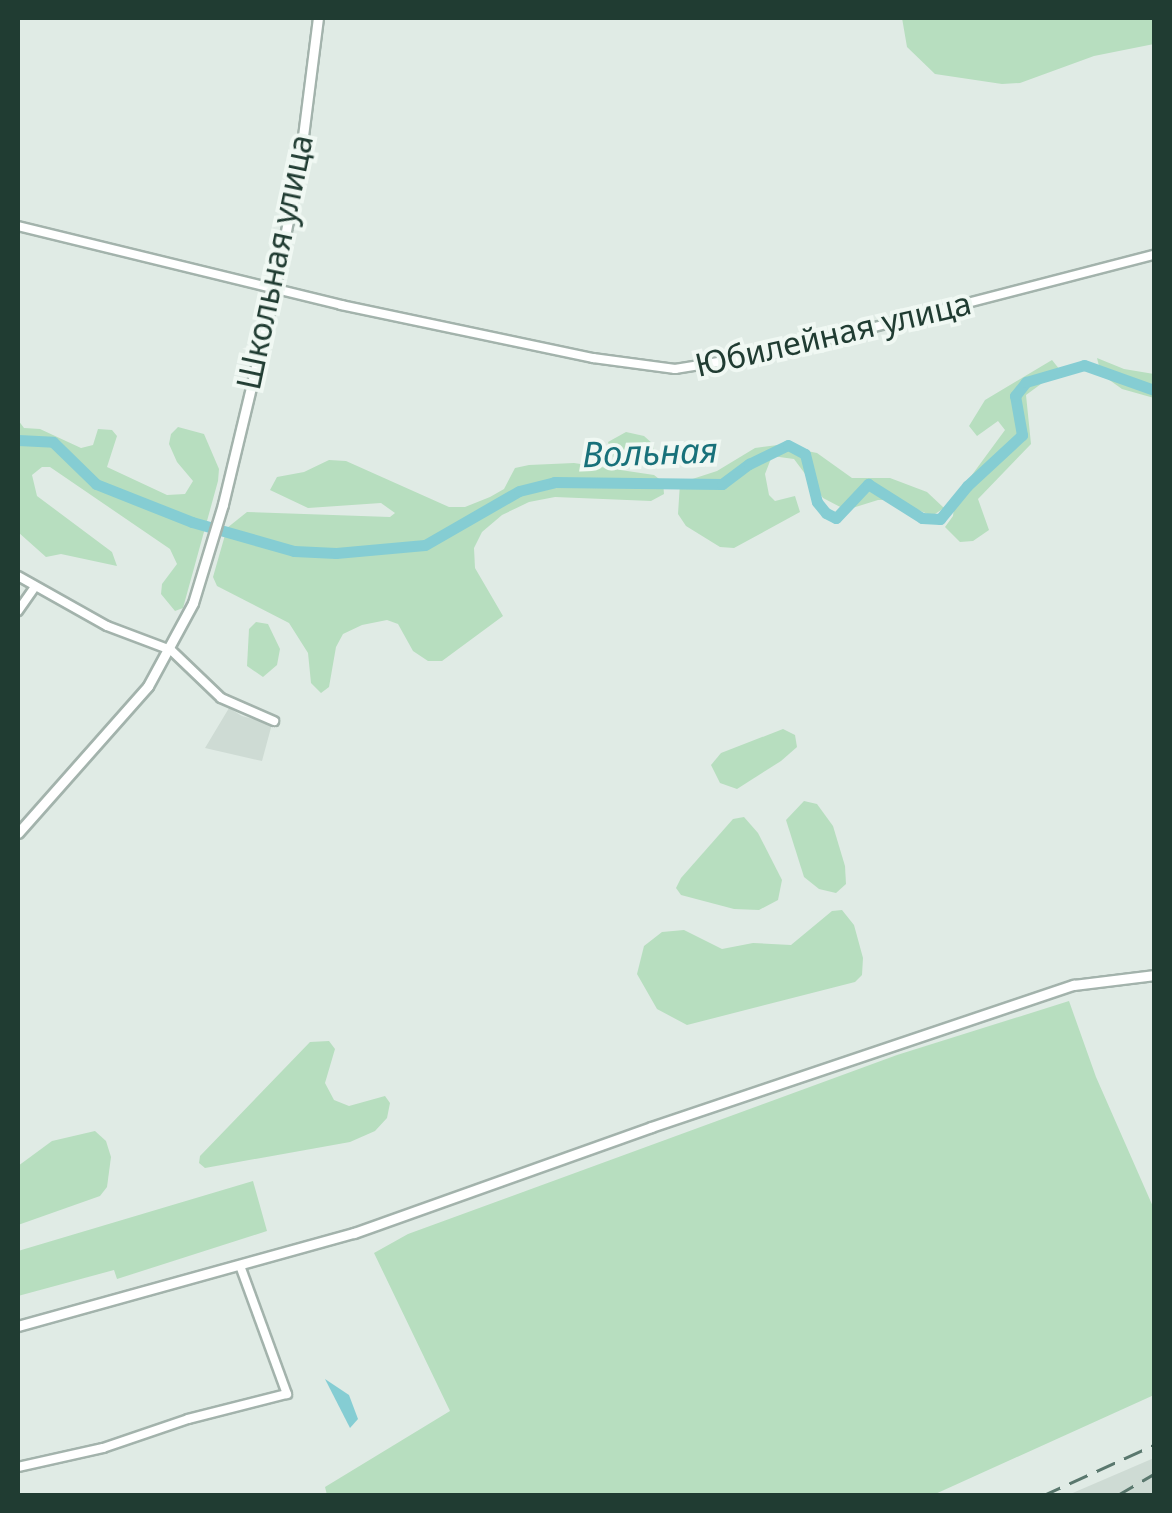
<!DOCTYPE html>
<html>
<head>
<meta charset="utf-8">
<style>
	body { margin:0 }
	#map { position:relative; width:1172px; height:1513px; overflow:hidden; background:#e0ebe5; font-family:"Noto Sans",sans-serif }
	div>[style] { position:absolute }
	.built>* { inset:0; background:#cedbd4 }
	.green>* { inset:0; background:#b7debf }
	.water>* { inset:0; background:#85cdd3 }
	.river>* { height:11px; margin:-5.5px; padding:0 5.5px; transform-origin:5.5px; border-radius:5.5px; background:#85cdd3 }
	.roads { filter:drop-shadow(2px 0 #a3b3ac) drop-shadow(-2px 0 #a3b3ac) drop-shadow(0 2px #a3b3ac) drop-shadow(0 -2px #a3b3ac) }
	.minor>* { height:8px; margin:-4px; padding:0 4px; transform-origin:4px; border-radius:4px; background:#fff }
	.tertiary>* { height:9px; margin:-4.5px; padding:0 4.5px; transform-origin:4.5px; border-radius:4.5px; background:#fff }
	.rail>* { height:2.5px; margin-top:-1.25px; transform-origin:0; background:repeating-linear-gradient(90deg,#5a786e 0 20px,transparent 0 30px) }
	span { translate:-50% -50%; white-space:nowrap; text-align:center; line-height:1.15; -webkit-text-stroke:8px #f0f8f3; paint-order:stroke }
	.street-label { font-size:32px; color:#203c32 }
	.water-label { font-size:35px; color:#18717a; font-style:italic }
	.frame { position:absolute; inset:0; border:20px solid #203c32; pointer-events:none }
</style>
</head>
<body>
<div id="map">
	<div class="built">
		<i style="clip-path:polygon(229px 708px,242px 716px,272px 724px,262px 761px,205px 748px)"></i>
		<i style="clip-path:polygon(1154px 1458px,1154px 1495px,1068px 1495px)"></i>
	</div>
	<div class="green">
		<i style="clip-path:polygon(902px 18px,1154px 18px,1154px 44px,1094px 56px,1020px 83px,1002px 84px,935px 74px,907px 47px)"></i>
		<i style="clip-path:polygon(1097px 358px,1124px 369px,1154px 374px,1154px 398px,1122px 389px,1101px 374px)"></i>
		<i style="clip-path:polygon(1052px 360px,1060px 370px,1026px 395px,1031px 444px,978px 499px,989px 530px,973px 541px,960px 542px,945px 527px,953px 516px,955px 498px,1005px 430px,998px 421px,977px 436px,969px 426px,985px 400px)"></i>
		<i style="clip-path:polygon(18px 420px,24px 428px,40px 429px,81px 448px,93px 445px,98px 429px,112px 430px,117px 436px,107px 467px,167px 495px,185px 494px,193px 481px,177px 462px,169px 444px,171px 434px,178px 427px,204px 434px,219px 469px,218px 481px,183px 608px,175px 611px,161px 594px,162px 584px,177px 564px,170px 549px,50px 467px,42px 467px,32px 475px,37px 496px,112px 552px,117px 566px,61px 554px,46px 557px,18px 532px)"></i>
		<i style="clip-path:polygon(626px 432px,644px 436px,653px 444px,654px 454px,646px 463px,632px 465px,613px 457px,608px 442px)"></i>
		<i style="clip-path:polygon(778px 445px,817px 453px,852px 478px,890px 478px,927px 492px,944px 508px,932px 516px,896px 500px,878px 500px,846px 510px,823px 498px,794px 459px,772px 456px,765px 474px,769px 495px,775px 501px,795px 496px,800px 512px,734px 548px,720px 547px,686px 526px,678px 514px,680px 483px,717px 471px,755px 448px)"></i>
		<i style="clip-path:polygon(329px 460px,346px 461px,449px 507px,465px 507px,490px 497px,504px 489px,515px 468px,529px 465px,574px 463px,654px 475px,663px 482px,664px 494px,651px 501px,555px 497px,529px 502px,502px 515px,482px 532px,474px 548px,475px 568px,503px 616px,442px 661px,428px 661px,413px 651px,398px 624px,387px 620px,362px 625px,343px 634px,336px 647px,329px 687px,321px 693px,311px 683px,308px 653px,289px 623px,217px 586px,213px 577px,227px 528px,247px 512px,390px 517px,395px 513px,381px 503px,308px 508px,270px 490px,277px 477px,304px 472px)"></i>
		<i style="clip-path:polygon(256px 622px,268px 624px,280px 649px,277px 665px,263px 677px,247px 666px,249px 629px)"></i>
		<i style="clip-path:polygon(783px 729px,795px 735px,797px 747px,781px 761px,737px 789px,720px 783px,711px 765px,721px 753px)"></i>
		<i style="clip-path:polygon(804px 801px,817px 804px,833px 826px,845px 866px,846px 884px,836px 893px,819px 889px,804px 877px,786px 820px)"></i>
		<i style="clip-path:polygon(744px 817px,758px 833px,782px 880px,778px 900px,759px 910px,734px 909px,681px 895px,676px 888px,681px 878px,733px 819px)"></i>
		<i style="clip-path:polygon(842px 910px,854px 925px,863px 958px,862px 975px,855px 982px,687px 1025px,657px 1009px,637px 974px,644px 946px,662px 932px,684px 930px,722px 949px,753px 943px,791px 945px,832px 911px)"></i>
		<i style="clip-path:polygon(1069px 1001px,1096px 1077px,1154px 1209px,1154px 1395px,933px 1495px,327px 1495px,325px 1487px,450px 1411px,374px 1253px,408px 1234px,897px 1055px)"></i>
		<i style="clip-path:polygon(329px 1041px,335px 1049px,325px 1083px,334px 1100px,349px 1106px,385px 1096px,390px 1103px,387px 1118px,375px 1131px,350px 1142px,205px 1168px,199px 1163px,200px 1156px,310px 1042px)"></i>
		<i style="clip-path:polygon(95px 1131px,106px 1141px,111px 1157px,107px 1187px,100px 1196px,18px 1225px,18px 1166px,52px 1141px)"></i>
		<i style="clip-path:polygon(253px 1181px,267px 1231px,117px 1279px,114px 1270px,18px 1296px,18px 1251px)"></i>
	</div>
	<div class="water">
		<i style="clip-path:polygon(325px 1379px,349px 1395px,358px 1419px,350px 1428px)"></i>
	</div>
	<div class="river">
		<i style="left:18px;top:440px;width:35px;rotate:3deg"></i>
		<i style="left:53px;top:442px;width:60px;rotate:44.3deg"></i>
		<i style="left:96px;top:484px;width:103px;rotate:21.6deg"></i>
		<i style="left:192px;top:522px;width:106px;rotate:15.9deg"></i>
		<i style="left:294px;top:551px;width:42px;rotate:2.7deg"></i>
		<i style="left:336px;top:553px;width:89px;rotate:-5.1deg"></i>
		<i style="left:425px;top:545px;width:108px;rotate:-29.9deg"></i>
		<i style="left:519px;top:491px;width:36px;rotate:-14deg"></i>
		<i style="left:554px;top:482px;width:168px;rotate:0.7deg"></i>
		<i style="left:722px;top:484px;width:34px;rotate:-37deg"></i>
		<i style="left:749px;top:464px;width:43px;rotate:-26deg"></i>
		<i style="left:788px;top:445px;width:19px;rotate:28deg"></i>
		<i style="left:805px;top:454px;width:49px;rotate:76deg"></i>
		<i style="left:817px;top:502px;width:14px;rotate:51deg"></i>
		<i style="left:826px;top:513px;width:11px;rotate:27deg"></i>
		<i style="left:836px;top:518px;width:47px;rotate:-46.7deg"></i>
		<i style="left:868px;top:484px;width:64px;rotate:32.2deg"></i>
		<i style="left:922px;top:518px;width:18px;rotate:3deg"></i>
		<i style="left:940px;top:519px;width:43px;rotate:-50.7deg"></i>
		<i style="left:967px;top:486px;width:75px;rotate:-42.8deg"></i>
		<i style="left:1022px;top:435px;width:40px;rotate:-100deg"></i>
		<i style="left:1015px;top:396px;width:18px;rotate:-52deg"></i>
		<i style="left:1026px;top:382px;width:60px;rotate:-16.3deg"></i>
		<i style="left:1084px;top:365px;width:74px;rotate:19.7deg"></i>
	</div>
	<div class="roads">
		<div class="minor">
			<i style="left:18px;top:226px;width:333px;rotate:13.7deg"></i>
			<i style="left:341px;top:305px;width:258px;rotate:11.9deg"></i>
			<i style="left:593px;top:358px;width:83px;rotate:7.6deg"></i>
			<i style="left:675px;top:369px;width:100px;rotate:-9.2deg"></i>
			<i style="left:774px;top:353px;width:392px;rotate:-14.5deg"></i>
			<i style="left:18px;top:576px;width:102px;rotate:29.3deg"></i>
			<i style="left:107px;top:626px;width:68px;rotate:20.6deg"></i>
			<i style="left:171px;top:650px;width:69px;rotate:43.8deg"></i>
			<i style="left:221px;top:698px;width:58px;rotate:23.5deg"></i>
			<i style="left:18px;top:611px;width:29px;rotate:-55deg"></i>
			<i style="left:18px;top:1467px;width:87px;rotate:-12.6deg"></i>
			<i style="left:103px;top:1448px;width:90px;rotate:-18.8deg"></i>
			<i style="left:188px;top:1419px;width:102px;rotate:-14.2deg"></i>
			<i style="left:287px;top:1394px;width:134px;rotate:-110.1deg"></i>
		</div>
		<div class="tertiary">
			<i style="left:18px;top:833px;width:196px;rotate:-48.5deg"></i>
			<i style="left:148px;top:686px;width:94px;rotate:-61.5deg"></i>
			<i style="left:193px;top:603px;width:103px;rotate:-73.1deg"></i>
			<i style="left:223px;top:504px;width:223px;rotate:-76.5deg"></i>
			<i style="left:275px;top:287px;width:129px;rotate:-78.9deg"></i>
			<i style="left:300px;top:160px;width:143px;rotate:-82.8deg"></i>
			<i style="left:18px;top:1326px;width:349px;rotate:-15.5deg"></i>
			<i style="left:354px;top:1233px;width:315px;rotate:-19.6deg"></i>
			<i style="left:651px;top:1127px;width:446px;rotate:-18.6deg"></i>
			<i style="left:1074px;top:985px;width:81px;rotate:-7.1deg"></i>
		</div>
	</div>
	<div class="rail">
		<i style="left:1042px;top:1496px;width:123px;rotate:-24.5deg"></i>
		<i style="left:1116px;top:1496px;width:44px;rotate:-30.1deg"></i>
	</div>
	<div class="street-label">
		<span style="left:275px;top:262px;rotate:-78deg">Школьная улица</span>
		<span style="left:833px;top:334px;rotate:-13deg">Юбилейная улица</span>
	</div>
	<div class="water-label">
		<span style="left:650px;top:452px;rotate:-2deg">Вольная</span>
	</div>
	<div class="frame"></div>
</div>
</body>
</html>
